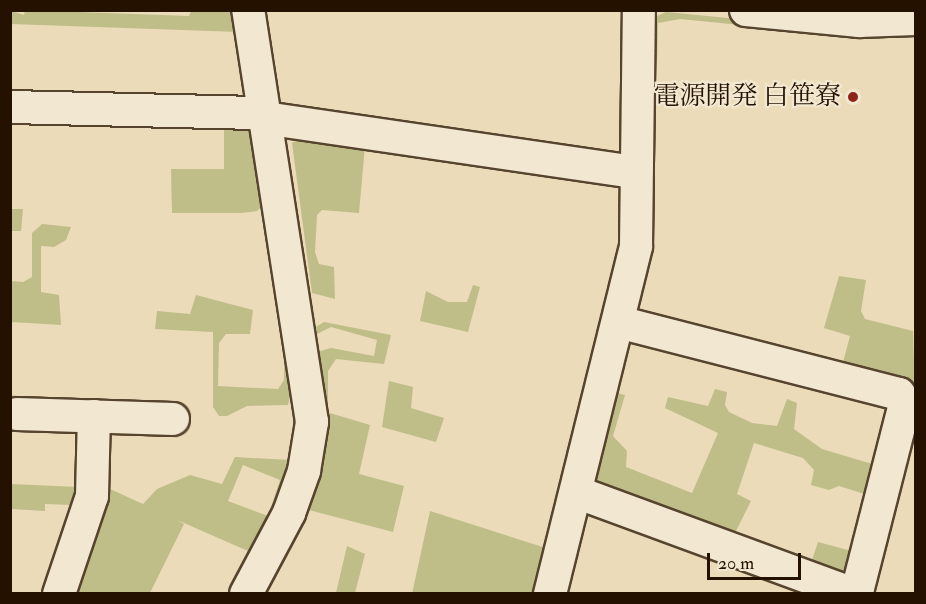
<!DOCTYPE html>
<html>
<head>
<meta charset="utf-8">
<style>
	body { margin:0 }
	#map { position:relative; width:926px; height:604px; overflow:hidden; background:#ebdbb8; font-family:"IM FELL Double Pica","Noto Serif JP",serif }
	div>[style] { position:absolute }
	.green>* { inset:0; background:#bfbe89 }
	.roads { filter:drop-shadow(2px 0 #56442e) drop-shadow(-2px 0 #56442e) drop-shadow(0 2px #56442e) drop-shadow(0 -2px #56442e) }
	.minor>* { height:32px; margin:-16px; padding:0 16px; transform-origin:16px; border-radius:16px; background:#f2e8d1 }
	.dots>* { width:16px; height:16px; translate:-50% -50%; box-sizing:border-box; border:3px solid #f2e8d1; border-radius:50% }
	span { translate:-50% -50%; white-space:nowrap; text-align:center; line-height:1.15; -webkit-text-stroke:4.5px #f2e8d1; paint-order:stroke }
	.poi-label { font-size:26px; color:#251100 }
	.right { translate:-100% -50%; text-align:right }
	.frame { position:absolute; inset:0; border:12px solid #251100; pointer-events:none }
	.scale { position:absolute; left:707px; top:553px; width:94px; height:27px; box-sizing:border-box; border:3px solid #251100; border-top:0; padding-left:8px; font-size:18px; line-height:21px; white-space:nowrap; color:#251100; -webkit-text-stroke:4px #f2e8d1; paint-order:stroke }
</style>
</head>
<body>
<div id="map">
	<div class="green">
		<i style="clip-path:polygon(25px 10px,189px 16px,191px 11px,235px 10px,239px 32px,11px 24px,11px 11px,24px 15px)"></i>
		<i style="clip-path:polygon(666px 12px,862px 31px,915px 27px,915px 35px,862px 37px,680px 19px,658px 23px,653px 241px,647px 239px,653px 18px)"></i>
		<i style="clip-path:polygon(224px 125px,252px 130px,264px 204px,257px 211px,241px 213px,172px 213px,171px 169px,224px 169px)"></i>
		<i style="clip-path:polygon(302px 138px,365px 146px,359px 213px,322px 210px,317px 215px,315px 252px,319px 264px,334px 267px,335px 299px,312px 293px,292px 143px)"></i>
		<i style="clip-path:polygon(10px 209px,23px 209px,21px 231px,11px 231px)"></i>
		<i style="clip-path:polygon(42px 224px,71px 227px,66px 240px,54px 247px,41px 246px,41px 292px,59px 295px,61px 325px,11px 322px,11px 281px,23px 282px,32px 277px,32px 233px)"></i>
		<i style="clip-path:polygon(839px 276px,866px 280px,861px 311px,865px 319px,913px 331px,915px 400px,842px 366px,850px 336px,824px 328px)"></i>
		<i style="clip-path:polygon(473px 285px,480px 287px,468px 332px,420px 321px,426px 291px,448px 302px,467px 302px)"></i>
		<i style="clip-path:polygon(196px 295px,253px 310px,250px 334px,226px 334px,219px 343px,218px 386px,278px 389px,284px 380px,284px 344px,294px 380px,288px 405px,247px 406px,227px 416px,219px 416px,213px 407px,213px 332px,155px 329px,157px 311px,190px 314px)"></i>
		<i style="clip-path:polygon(324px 322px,391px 335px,384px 364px,336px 359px,328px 371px,328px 406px,324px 402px,317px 352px,331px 348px,374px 356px,377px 340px,331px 327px,317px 334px,316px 327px)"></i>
		<i style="clip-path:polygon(389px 381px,413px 387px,411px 408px,444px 418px,436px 442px,382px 427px)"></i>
		<i style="clip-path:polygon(715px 389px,727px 392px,725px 405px,729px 412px,752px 423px,777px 426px,787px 399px,797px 403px,794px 429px,822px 449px,879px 466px,871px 496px,839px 486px,829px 490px,811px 485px,814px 470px,803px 458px,754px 443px,737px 494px,751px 501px,734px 535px,597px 486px,594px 467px,612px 392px,625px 395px,613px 436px,627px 451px,626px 467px,692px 493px,718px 433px,665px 408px,668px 397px,708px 406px)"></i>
		<i style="clip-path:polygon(330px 413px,370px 425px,359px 474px,404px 486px,393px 532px,305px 509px,302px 504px)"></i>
		<i style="clip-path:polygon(evenodd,235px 457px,291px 460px,284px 491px,257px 555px,177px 520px,184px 524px,150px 593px,69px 594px,110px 489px,143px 504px,157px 489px,190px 475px,222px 484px,235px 457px,243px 465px,280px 480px,268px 516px,228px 501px,243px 465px)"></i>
		<i style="clip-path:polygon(10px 484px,79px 487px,71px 505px,45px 504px,45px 511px,11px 509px)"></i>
		<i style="clip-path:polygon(430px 511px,549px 549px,538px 593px,412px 594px)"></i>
		<i style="clip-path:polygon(818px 542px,859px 553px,843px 580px,809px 569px)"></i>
		<i style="clip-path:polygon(347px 546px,365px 554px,355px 593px,336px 593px)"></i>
	</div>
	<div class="roads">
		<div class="minor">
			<i style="left:746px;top:10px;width:114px;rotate:5.6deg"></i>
			<i style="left:859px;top:21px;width:57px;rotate:-2deg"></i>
			<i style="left:10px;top:107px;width:253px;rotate:1.4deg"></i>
			<i style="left:264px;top:118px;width:376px;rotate:8.3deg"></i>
			<i style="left:17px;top:414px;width:156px;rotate:1.8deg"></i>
			<i style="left:576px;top:492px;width:292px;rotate:20.2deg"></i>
			<i style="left:850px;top:593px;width:9px;rotate:-32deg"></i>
			<i style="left:858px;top:588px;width:191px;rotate:-75.7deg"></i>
			<i style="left:905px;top:403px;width:11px;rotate:-124deg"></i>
			<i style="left:899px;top:394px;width:289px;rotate:-165.6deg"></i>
			<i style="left:59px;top:594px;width:103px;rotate:-71.4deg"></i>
			<i style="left:92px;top:496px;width:80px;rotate:-88.6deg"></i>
			<i style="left:246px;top:594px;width:92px;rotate:-62deg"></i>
			<i style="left:289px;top:513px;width:45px;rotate:-70.3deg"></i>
			<i style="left:304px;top:471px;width:50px;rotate:-80.7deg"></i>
			<i style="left:312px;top:422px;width:417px;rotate:-98.8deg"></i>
			<i style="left:550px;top:594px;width:358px;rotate:-76.1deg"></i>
			<i style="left:636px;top:246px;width:236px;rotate:-89.3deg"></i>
		</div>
	</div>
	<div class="dots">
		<i style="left:853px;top:97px;background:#8f2418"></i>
	</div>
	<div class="poi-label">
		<span class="right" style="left:841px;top:97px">電源開発 白笹寮</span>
	</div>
	<div class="frame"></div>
	<div class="scale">20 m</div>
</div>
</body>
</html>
